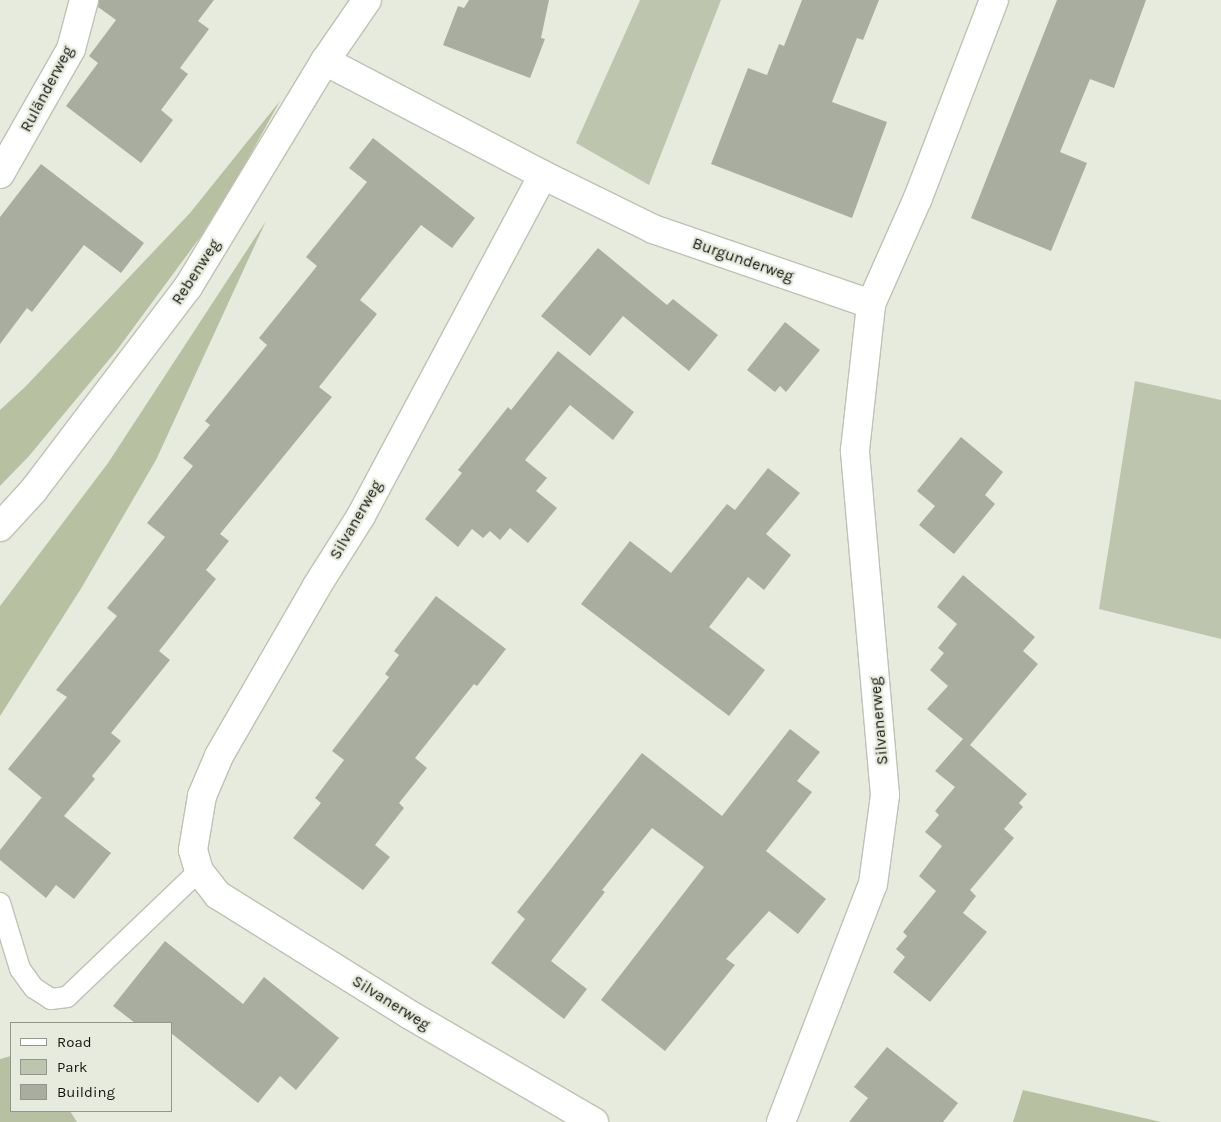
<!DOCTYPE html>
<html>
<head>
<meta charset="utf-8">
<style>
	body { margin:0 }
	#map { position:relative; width:1221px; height:1122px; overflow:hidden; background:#e7ebdd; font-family:Karla,sans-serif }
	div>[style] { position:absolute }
	.green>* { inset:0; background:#bec5ae }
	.forest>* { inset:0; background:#b7c0a0 }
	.building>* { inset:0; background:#a9ada0 }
	.roads { filter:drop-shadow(1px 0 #bec2b4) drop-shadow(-1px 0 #bec2b4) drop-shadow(0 1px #bec2b4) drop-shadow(0 -1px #bec2b4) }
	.lane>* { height:20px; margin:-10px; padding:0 10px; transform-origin:10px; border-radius:10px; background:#fff }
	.street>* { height:28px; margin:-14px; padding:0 14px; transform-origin:14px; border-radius:14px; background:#fff }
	span { translate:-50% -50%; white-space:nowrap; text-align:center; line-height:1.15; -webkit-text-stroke:4.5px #e7ebdd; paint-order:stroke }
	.street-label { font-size:16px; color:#141611 }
	.legend { position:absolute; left:10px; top:1022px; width:162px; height:90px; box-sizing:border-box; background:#e7ebdd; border:1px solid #93968b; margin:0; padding:6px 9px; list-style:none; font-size:15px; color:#141611 }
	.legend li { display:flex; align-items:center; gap:10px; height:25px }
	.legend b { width:25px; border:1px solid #93968b }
</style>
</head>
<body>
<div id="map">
	<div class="green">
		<i style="clip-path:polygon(640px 0,721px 0,649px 185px,576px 143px)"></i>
		<i style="clip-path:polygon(1135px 381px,1221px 400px,1221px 639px,1099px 609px)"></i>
	</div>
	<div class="forest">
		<i style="clip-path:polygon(280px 101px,218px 213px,117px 350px,29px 456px,0 486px,0 410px,25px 387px,190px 213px)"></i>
		<i style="clip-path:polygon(266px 221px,156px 460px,82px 587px,0 716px,0 606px,108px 463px)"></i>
		<i style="clip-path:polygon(11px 1056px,11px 1111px,70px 1111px,77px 1122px,0 1122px,0 1059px)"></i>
		<i style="clip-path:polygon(1023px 1090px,1161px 1122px,1013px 1122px)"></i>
	</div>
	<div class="building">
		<i style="clip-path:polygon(99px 0,214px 0,198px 21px,209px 29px,180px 68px,188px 74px,161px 110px,173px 120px,141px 163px,66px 106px,98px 63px,89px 56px,116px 20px,98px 7px)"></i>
		<i style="clip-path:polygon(469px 0,549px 0,541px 38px,545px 39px,530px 78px,443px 45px,458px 6px,464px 8px)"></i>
		<i style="clip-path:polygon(802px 0,879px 0,863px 40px,857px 38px,832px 102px,887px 122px,852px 218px,711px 164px,748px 68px,767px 75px,779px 44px,784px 46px)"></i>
		<i style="clip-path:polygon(1057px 0,1146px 0,1114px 88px,1090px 79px,1060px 152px,1087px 163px,1051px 251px,971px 218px)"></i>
		<i style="clip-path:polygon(373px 138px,475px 218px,452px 248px,421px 225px,360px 300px,377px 314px,319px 387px,332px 397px,220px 534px,229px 541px,206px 570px,216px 579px,159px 651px,170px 660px,111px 733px,121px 741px,92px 776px,95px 779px,64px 816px,111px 853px,74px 899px,56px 885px,46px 898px,0 860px,0 850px,42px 797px,48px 803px,8px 769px,67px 697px,56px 690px,117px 616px,107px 608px,165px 537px,147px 523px,193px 466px,183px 458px,210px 425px,205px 421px,267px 345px,259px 338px,317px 266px,306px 257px,367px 182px,349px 168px)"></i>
		<i style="clip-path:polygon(41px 164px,144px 243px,121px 273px,84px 245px,32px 312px,27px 308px,0 344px,0 217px)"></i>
		<i style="clip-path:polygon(598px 248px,667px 305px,673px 299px,718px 335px,689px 371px,623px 316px,590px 356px,541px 316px)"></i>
		<i style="clip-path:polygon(785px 322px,820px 350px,786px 392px,780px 386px,775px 392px,747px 370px)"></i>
		<i style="clip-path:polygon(558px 351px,634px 412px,613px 440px,570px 405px,525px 460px,547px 478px,536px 491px,557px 508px,528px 543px,510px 528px,500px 540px,490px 531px,483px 538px,472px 529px,458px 547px,425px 519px,462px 473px,458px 470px,508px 407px,511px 410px)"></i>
		<i style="clip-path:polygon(961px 437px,1003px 472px,985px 495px,995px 504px,954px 554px,919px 525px,935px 506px,917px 491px)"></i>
		<i style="clip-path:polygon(768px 468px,800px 493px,766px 534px,791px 555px,764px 590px,748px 577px,709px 627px,765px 670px,729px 716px,581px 604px,630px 541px,671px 573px,727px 504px,735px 510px)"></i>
		<i style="clip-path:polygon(963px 575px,1035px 637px,1023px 651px,1038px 664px,970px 745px,1027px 794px,1019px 803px,1023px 807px,1004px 829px,1014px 838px,970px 890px,976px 896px,963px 913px,987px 932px,930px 1002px,893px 972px,905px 957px,896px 949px,907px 936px,903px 932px,936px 891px,919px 876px,942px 846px,925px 832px,939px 815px,935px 811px,955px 787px,935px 771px,963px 739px,927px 709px,948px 686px,930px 670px,944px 653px,938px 648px,957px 624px,937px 607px)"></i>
		<i style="clip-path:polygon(436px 596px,506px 649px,477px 686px,474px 684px,415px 758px,427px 768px,399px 803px,404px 808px,375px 845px,390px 857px,363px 890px,293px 838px,321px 803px,315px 798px,344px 760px,332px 751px,389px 677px,385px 674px,399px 655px,394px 651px)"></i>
		<i style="clip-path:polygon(790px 729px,820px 752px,797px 781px,812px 792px,766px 851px,826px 899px,798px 934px,769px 911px,726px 959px,735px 965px,665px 1051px,601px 1000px,704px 867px,652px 828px,602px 890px,605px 892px,551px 961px,587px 989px,564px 1019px,491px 963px,525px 919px,517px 912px,642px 753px,722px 816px)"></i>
		<i style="clip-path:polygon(165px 941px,243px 1004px,264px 977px,339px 1038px,296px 1090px,280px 1076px,258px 1103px,171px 1033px,171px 1023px,135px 1023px,113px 1006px)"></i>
		<i style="clip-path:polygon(887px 1047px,958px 1103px,943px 1122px,849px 1122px,868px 1098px,854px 1087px)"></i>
	</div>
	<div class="roads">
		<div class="lane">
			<i style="left:0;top:903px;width:69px;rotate:73.1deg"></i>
			<i style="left:20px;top:969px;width:24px;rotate:54deg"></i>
			<i style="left:34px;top:988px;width:20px;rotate:33deg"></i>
			<i style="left:51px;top:999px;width:16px;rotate:-7deg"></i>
			<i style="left:67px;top:997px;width:182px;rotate:-43.7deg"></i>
		</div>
		<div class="street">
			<i style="left:325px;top:61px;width:246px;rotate:27.6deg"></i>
			<i style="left:543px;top:175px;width:123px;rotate:26.1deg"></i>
			<i style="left:653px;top:229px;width:231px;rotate:19deg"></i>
			<i style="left:871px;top:304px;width:116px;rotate:-66.1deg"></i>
			<i style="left:918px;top:198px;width:212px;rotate:-69deg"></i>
			<i style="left:0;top:174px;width:144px;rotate:-60.4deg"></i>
			<i style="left:71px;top:49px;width:51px;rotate:-75.1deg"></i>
			<i style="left:543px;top:175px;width:387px;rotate:118.1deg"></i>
			<i style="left:361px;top:516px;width:83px;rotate:122.2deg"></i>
			<i style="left:317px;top:586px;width:196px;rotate:120deg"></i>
			<i style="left:219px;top:756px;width:43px;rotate:113deg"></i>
			<i style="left:202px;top:796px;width:55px;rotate:99.5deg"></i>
			<i style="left:193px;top:850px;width:22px;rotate:74deg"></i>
			<i style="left:199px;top:871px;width:31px;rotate:52deg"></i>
			<i style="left:218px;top:895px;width:226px;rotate:32deg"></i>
			<i style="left:410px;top:1015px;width:213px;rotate:30.2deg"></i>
			<i style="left:0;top:527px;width:49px;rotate:-47.5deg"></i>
			<i style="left:33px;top:491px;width:256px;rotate:-52.8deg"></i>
			<i style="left:188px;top:287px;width:264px;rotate:-58.8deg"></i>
			<i style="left:325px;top:61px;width:74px;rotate:-55.5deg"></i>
			<i style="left:781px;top:1122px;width:255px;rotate:-68.9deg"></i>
			<i style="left:873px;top:884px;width:90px;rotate:-82.3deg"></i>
			<i style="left:885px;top:795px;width:346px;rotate:-95deg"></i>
			<i style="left:855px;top:450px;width:147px;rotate:-83.7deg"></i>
		</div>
	</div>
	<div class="street-label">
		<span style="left:47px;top:89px;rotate:-62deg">Ruländerweg</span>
		<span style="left:743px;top:260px;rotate:19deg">Burgunderweg</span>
		<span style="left:196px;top:272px;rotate:-57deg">Rebenweg</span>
		<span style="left:356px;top:520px;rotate:-60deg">Silvanerweg</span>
		<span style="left:879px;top:721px;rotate:-95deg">Silvanerweg</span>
		<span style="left:391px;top:1003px;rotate:32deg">Silvanerweg</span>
	</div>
	<ul class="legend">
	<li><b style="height:6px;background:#fff"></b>Road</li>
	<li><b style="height:14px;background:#bec5ae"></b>Park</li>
	<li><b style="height:14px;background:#a9ada0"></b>Building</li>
	</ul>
</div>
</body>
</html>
